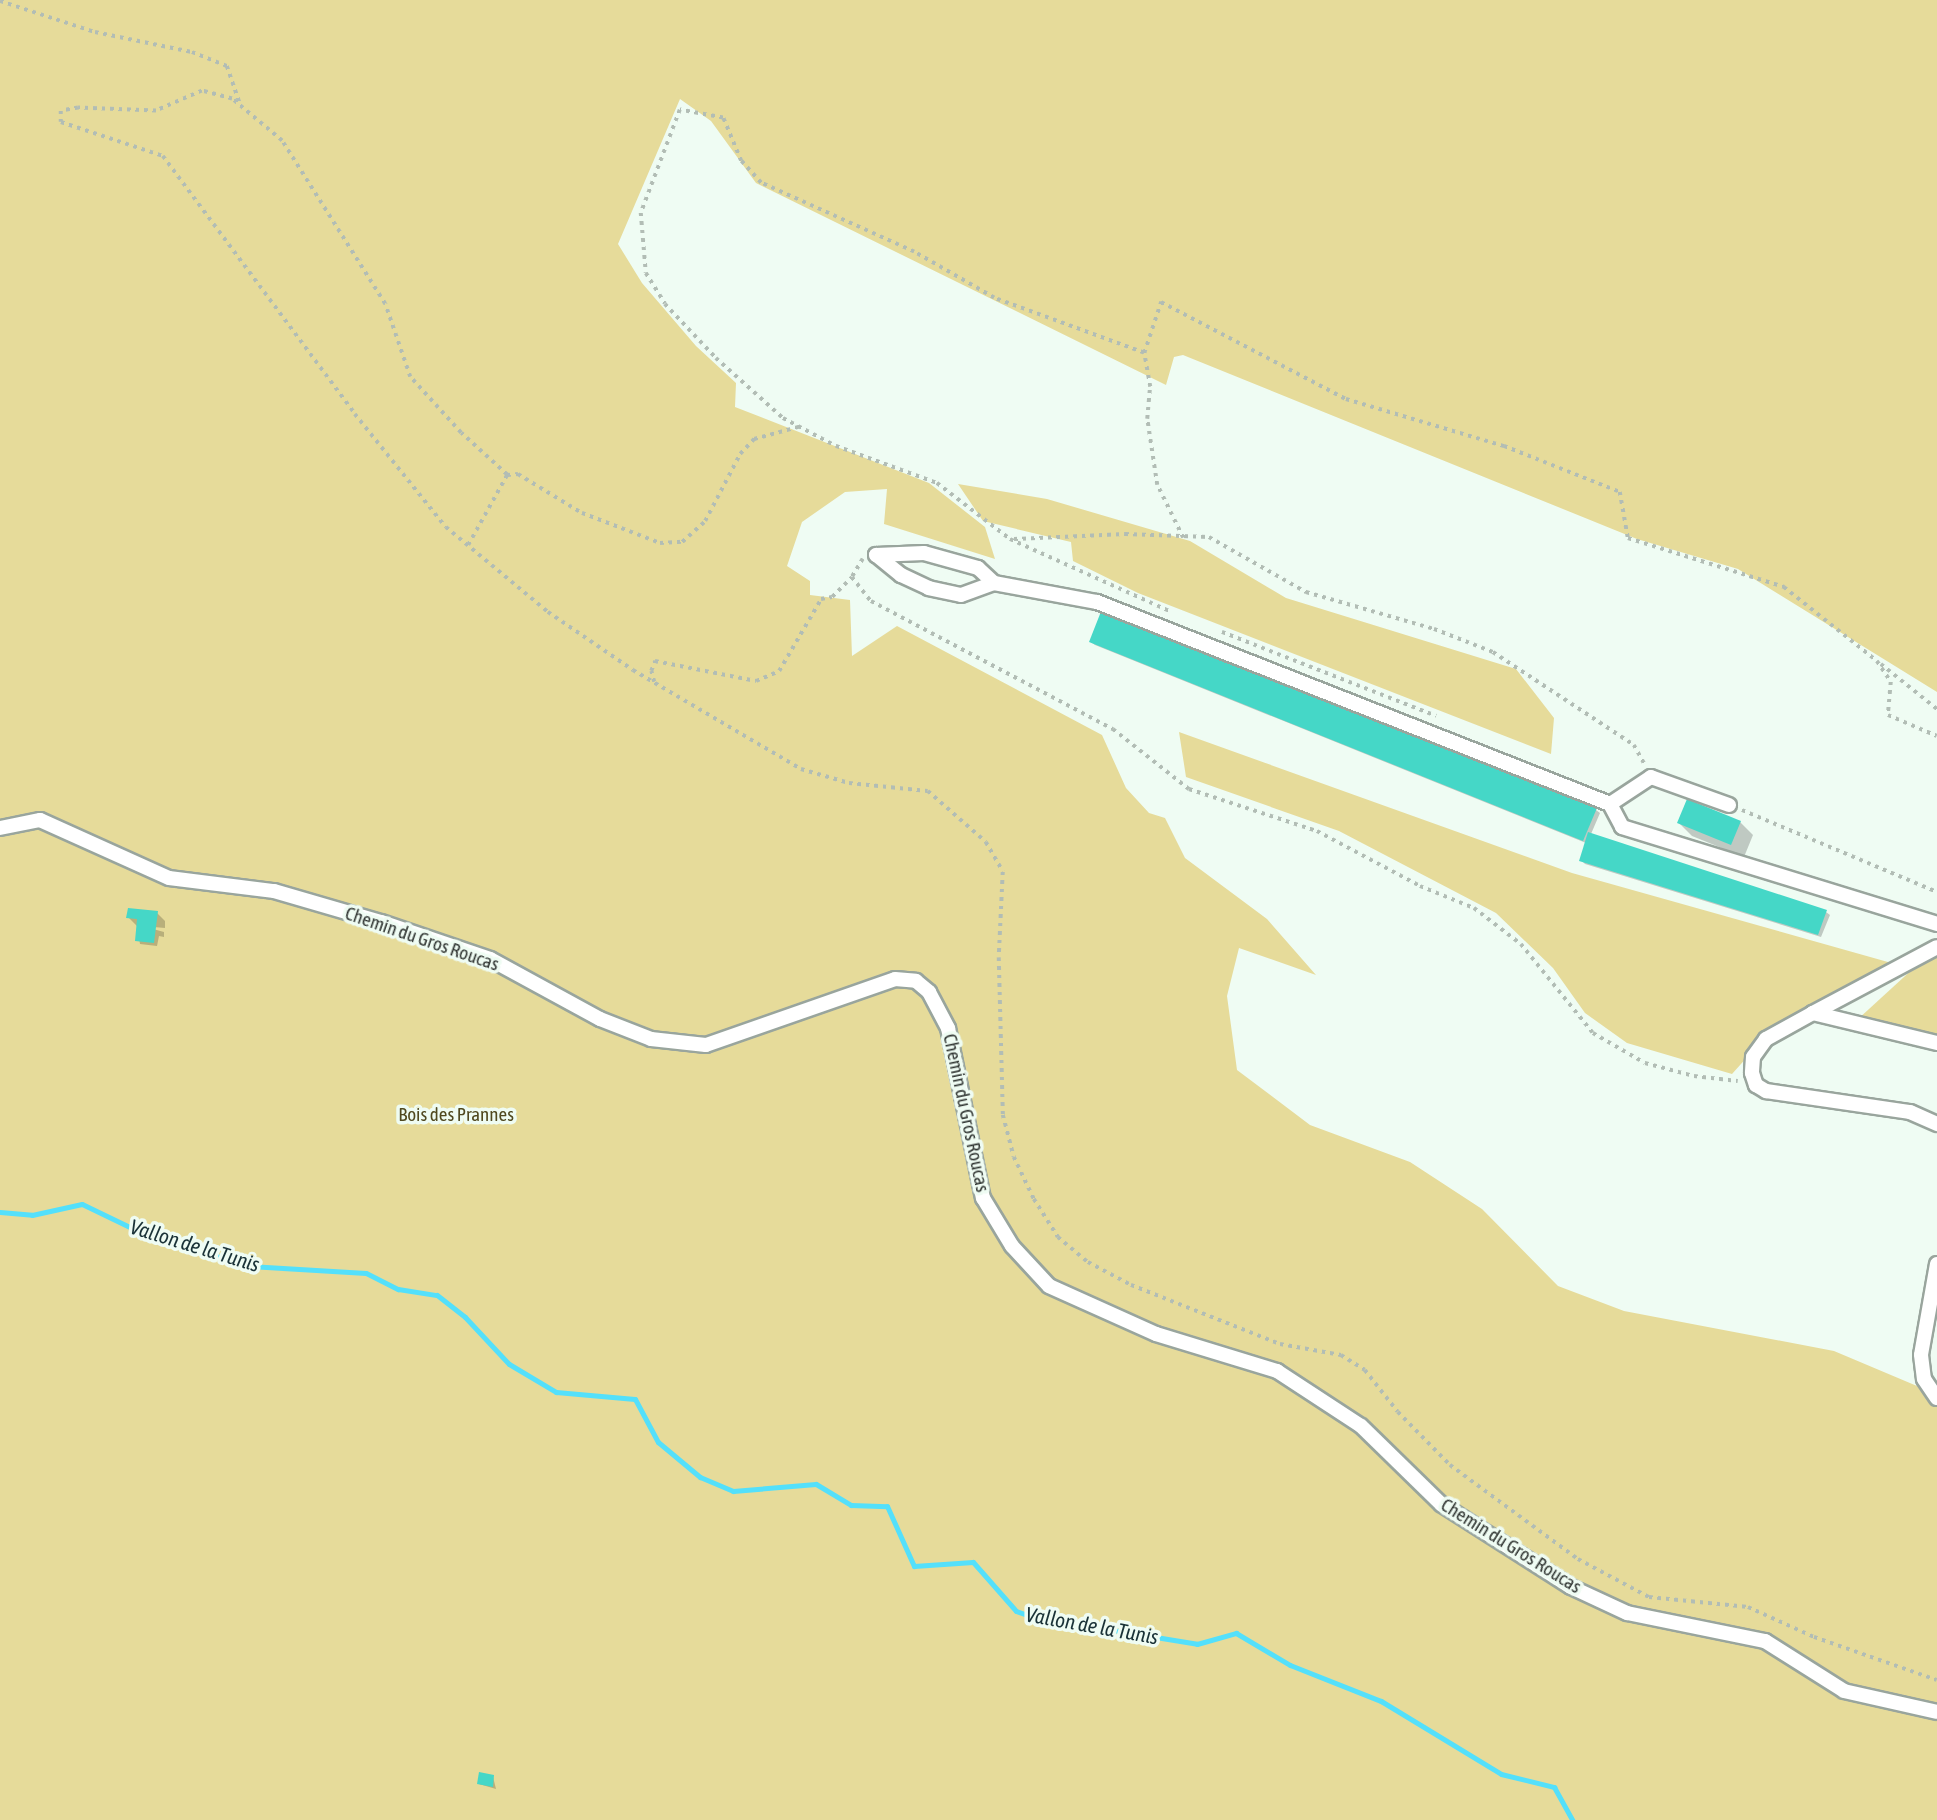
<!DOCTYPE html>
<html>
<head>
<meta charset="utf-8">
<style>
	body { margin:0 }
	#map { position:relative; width:1937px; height:1820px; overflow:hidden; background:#effcf3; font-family:"Asap Condensed",sans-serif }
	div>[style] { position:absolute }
	.green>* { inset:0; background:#e6db9a }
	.shadow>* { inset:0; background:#0003 }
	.stream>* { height:5px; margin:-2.5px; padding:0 2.5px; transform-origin:2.5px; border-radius:2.5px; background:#54e0fb }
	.building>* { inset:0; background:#45d7c7 }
	.path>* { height:3.5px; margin-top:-1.75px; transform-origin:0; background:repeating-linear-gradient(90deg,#b2bdb5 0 3.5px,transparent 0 8.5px) }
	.roads { filter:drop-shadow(2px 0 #99a59d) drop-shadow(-2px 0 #99a59d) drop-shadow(0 2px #99a59d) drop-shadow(0 -2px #99a59d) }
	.minor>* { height:14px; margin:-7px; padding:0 7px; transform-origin:7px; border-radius:7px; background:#fff }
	span { translate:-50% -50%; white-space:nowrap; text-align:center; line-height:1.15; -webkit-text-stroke:7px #effcf3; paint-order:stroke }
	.street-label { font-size:19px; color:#303532 }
	.park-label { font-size:19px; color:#50491f }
	.water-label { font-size:21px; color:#1a3237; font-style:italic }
</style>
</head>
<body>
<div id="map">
	<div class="green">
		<i style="clip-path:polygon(0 0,1937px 0,1937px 692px,1738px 569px,1637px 539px,1183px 355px,1174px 357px,1166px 385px,756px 183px,711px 121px,680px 99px,618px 244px,642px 283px,696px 346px,736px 383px,735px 407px,929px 483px,985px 527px,995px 559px,884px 524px,887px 489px,845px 492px,802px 522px,787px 566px,810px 581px,810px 595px,850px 600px,852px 656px,897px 626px,1102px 735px,1126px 788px,1149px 813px,1165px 818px,1185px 858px,1267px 919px,1316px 975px,1239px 948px,1227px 996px,1237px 1070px,1310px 1125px,1410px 1162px,1482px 1209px,1558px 1286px,1624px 1311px,1834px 1351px,1917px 1386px,1937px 1407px,1937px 1820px,0 1820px)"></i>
		<i style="clip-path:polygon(958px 484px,1047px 499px,1190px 541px,1286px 598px,1516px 669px,1554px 718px,1551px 754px,1138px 593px,1073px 561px,1071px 542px,983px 521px)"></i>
		<i style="clip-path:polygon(1179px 732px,1572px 873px,1895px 964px,1776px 1025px,1732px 1074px,1627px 1043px,1585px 1013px,1553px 968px,1496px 913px,1339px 831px,1186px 777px)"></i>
		<i style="clip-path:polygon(1937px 955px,1937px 1036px,1857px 1020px,1916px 966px)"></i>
	</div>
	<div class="shadow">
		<i style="clip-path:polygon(1103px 612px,1596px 810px,1600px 813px,1591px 834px,1826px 912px,1830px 915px,1821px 937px,1585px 864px,1581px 860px,1586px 843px,1095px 645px,1091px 642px)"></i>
		<i style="clip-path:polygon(1740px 822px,1753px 835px,1744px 857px,1692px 836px,1679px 823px)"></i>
		<i style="clip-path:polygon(157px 913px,165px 921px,165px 928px,142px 926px,164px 932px,164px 937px,159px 936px,157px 946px,140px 944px,137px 926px,128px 917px)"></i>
		<i style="clip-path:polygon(493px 1777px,496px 1789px,479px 1784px)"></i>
	</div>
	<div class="stream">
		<i style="left:0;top:1212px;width:32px;rotate:5deg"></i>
		<i style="left:32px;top:1215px;width:51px;rotate:-12.4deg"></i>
		<i style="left:82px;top:1204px;width:69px;rotate:25.8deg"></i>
		<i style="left:144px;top:1234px;width:110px;rotate:16.9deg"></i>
		<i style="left:249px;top:1266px;width:117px;rotate:3.4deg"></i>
		<i style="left:366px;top:1273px;width:36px;rotate:27deg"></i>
		<i style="left:398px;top:1289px;width:39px;rotate:9deg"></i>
		<i style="left:437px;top:1295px;width:36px;rotate:38deg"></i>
		<i style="left:465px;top:1317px;width:64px;rotate:46.9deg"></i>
		<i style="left:509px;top:1364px;width:55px;rotate:30.8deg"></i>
		<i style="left:556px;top:1392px;width:79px;rotate:5.1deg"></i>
		<i style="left:635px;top:1399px;width:49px;rotate:61.9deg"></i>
		<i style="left:658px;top:1442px;width:55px;rotate:39.8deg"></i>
		<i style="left:700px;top:1477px;width:36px;rotate:23deg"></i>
		<i style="left:733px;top:1491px;width:83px;rotate:-4.8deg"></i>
		<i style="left:816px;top:1484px;width:41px;rotate:31deg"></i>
		<i style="left:851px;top:1505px;width:36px;rotate:2deg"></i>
		<i style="left:887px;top:1506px;width:66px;rotate:65.8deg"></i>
		<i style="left:914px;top:1566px;width:59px;rotate:-3.9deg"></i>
		<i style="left:973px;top:1562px;width:65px;rotate:48.7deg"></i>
		<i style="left:1016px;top:1611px;width:18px;rotate:19deg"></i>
		<i style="left:1033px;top:1617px;width:166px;rotate:9.3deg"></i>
		<i style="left:1197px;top:1644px;width:41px;rotate:-15.8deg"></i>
		<i style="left:1236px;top:1633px;width:63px;rotate:30.7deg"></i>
		<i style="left:1290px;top:1665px;width:98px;rotate:21.6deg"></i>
		<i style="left:1381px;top:1701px;width:140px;rotate:31.3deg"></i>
		<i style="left:1501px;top:1774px;width:55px;rotate:13.8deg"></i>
		<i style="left:1554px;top:1787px;width:38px;rotate:61deg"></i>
	</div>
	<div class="building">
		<i style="clip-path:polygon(1102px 609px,1597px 808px,1583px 841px,1089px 642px)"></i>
		<i style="clip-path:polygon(1687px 799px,1741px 821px,1731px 845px,1677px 823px)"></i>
		<i style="clip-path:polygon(1588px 832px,1827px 910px,1818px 935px,1579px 861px)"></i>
		<i style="clip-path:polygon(128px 908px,158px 911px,154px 943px,135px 941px,137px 919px,126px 918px)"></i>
		<i style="clip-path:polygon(479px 1772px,494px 1775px,493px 1787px,477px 1784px)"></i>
	</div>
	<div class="path">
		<i style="left:0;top:1px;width:100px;rotate:18.1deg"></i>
		<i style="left:95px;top:32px;width:99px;rotate:11.7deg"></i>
		<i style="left:192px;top:52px;width:38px;rotate:22deg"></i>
		<i style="left:227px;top:66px;width:39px;rotate:71deg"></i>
		<i style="left:1144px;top:353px;width:160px;rotate:-159.9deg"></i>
		<i style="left:994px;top:298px;width:92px;rotate:-150.1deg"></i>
		<i style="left:914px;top:252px;width:168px;rotate:-155.7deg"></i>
		<i style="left:761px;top:183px;width:30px;rotate:-132deg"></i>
		<i style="left:741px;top:161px;width:47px;rotate:-112.7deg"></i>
		<i style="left:723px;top:118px;width:44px;rotate:-169.5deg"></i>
		<i style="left:680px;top:110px;width:110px;rotate:110.7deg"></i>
		<i style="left:641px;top:213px;width:60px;rotate:85.2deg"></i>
		<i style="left:646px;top:273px;width:36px;rotate:58deg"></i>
		<i style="left:665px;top:304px;width:74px;rotate:46.6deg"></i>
		<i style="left:716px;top:358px;width:90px;rotate:41.8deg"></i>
		<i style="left:783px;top:418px;width:60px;rotate:27.8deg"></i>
		<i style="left:836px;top:446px;width:108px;rotate:20.1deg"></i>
		<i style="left:937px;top:483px;width:92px;rotate:37.5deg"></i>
		<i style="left:1010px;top:539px;width:178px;rotate:24.3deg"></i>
		<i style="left:507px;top:475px;width:11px;rotate:-5deg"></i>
		<i style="left:518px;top:474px;width:75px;rotate:31.4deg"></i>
		<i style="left:582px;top:513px;width:84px;rotate:21deg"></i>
		<i style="left:660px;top:543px;width:22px;rotate:-3deg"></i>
		<i style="left:682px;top:542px;width:31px;rotate:-42deg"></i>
		<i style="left:705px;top:521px;width:76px;rotate:-62.4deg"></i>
		<i style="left:740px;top:454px;width:21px;rotate:-47deg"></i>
		<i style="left:754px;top:439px;width:46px;rotate:-15.3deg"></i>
		<i style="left:1183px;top:538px;width:59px;rotate:-116.1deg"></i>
		<i style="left:1157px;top:485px;width:67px;rotate:-98.6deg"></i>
		<i style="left:1147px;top:419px;width:32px;rotate:-85deg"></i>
		<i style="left:1150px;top:387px;width:35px;rotate:-100deg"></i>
		<i style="left:1144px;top:353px;width:54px;rotate:-71.6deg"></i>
		<i style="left:1161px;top:302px;width:209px;rotate:27.7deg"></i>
		<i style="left:1346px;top:399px;width:165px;rotate:16.6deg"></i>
		<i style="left:1504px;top:446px;width:125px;rotate:21.6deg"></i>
		<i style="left:1620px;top:492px;width:47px;rotate:80.1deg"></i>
		<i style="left:1628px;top:538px;width:164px;rotate:17.4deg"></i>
		<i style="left:1784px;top:587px;width:119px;rotate:38.5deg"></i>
		<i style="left:1877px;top:661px;width:25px;rotate:56deg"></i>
		<i style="left:1891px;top:682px;width:33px;rotate:95deg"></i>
		<i style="left:1888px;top:715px;width:53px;rotate:23.2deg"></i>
		<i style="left:1014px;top:539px;width:111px;rotate:-2.6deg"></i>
		<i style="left:1125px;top:534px;width:84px;rotate:2deg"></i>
		<i style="left:1209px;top:537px;width:112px;rotate:29.6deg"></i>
		<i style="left:1306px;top:592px;width:133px;rotate:16.1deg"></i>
		<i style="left:1434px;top:629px;width:63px;rotate:21.3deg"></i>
		<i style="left:1493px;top:652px;width:169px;rotate:33.4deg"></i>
		<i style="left:1634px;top:745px;width:21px;rotate:61deg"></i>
		<i style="left:468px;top:545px;width:80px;rotate:-60.9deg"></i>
		<i style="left:507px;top:475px;width:62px;rotate:-137.6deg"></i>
		<i style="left:461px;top:433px;width:76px;rotate:-132.3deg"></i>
		<i style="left:410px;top:377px;width:77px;rotate:-108.9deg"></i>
		<i style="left:385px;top:304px;width:193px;rotate:-122.3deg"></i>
		<i style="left:282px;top:141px;width:65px;rotate:-140deg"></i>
		<i style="left:232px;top:99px;width:31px;rotate:-165deg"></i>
		<i style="left:202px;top:91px;width:50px;rotate:156.5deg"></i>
		<i style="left:156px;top:111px;width:78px;rotate:-177.8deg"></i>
		<i style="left:78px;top:108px;width:17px;rotate:170deg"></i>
		<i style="left:61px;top:111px;width:11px;rotate:90deg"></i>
		<i style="left:61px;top:122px;width:108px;rotate:18.4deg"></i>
		<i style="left:163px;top:156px;width:322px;rotate:53.3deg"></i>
		<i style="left:355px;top:414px;width:145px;rotate:51.2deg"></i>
		<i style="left:446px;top:527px;width:133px;rotate:39.8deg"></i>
		<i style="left:548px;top:612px;width:103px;rotate:34.3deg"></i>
		<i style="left:633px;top:670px;width:195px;rotate:30.5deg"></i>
		<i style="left:801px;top:769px;width:50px;rotate:16.3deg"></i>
		<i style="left:849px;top:783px;width:79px;rotate:5.8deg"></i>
		<i style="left:928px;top:791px;width:77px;rotate:41.3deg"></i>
		<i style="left:986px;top:842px;width:34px;rotate:60deg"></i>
		<i style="left:1003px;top:872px;width:86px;rotate:92.7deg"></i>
		<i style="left:999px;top:958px;width:157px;rotate:88.5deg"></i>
		<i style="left:1003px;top:1115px;width:43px;rotate:75.3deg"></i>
		<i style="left:1014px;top:1157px;width:47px;rotate:64.5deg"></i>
		<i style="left:1034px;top:1199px;width:45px;rotate:57.7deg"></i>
		<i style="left:1058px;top:1237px;width:39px;rotate:40deg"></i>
		<i style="left:1088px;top:1262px;width:49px;rotate:28.1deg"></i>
		<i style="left:1131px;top:1285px;width:160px;rotate:21.6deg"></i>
		<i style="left:1280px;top:1344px;width:62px;rotate:10.2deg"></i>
		<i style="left:1341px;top:1355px;width:28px;rotate:32deg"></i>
		<i style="left:1365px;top:1370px;width:53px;rotate:51.8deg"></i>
		<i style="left:1398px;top:1412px;width:74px;rotate:45.5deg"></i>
		<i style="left:1450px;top:1465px;width:159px;rotate:36.3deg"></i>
		<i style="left:1578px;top:1559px;width:81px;rotate:28.2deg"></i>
		<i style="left:1649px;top:1597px;width:100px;rotate:5.8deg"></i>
		<i style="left:1748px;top:1607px;width:72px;rotate:24.4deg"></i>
		<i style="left:1814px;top:1637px;width:130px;rotate:19.3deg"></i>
		<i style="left:863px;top:559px;width:21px;rotate:121deg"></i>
		<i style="left:852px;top:577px;width:31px;rotate:52deg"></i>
		<i style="left:871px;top:601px;width:274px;rotate:27.9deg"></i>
		<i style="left:1113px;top:729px;width:97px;rotate:38.3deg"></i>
		<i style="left:1189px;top:789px;width:135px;rotate:18.2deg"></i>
		<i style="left:1317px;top:831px;width:117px;rotate:28.1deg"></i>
		<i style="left:1420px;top:886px;width:58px;rotate:22.2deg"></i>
		<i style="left:1474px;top:908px;width:59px;rotate:37.5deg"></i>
		<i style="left:1521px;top:944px;width:114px;rotate:51deg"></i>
		<i style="left:1593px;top:1033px;width:60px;rotate:30deg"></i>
		<i style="left:1645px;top:1063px;width:51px;rotate:14.9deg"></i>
		<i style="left:1694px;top:1076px;width:44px;rotate:6.5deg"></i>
		<i style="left:1222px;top:632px;width:230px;rotate:21.4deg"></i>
		<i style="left:1881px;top:664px;width:72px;rotate:38.8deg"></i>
		<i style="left:654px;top:682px;width:11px;rotate:-105deg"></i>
		<i style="left:651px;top:671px;width:11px;rotate:-68deg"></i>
		<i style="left:655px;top:661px;width:103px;rotate:11.2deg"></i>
		<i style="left:756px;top:681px;width:25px;rotate:-23deg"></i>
		<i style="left:779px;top:671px;width:83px;rotate:-59.7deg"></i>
		<i style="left:821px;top:599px;width:11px;rotate:-10deg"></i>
		<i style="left:832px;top:597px;width:28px;rotate:-45deg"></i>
		<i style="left:1742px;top:810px;width:212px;rotate:22.8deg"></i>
	</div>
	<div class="roads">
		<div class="minor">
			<i style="left:994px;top:583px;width:35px;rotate:160deg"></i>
			<i style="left:961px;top:595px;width:33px;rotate:-168deg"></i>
			<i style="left:929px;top:588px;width:31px;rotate:-155deg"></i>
			<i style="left:901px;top:575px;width:32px;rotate:-141deg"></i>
			<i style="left:876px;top:555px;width:48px;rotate:-2.4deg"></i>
			<i style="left:924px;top:553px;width:56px;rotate:15.5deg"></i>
			<i style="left:978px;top:568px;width:22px;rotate:43deg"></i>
			<i style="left:994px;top:583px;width:105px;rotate:10.5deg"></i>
			<i style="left:1097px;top:602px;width:551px;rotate:21.49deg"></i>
			<i style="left:1729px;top:805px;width:83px;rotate:-160.3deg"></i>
			<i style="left:1651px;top:777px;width:49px;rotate:146.6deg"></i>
			<i style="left:1610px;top:804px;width:26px;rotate:62deg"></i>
			<i style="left:1622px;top:827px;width:330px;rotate:17.1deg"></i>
			<i style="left:0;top:828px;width:41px;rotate:-11.3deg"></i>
			<i style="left:40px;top:820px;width:141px;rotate:24.2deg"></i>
			<i style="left:169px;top:878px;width:106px;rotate:7.1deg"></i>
			<i style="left:274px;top:891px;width:111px;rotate:16.2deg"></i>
			<i style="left:381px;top:922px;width:115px;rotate:18.7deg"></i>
			<i style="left:490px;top:959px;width:125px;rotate:28.6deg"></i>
			<i style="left:600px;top:1019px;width:55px;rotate:21.4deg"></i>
			<i style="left:651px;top:1039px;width:55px;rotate:6.2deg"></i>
			<i style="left:706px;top:1045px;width:200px;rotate:-19.2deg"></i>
			<i style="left:895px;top:979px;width:21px;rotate:5deg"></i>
			<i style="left:916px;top:981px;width:17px;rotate:40deg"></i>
			<i style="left:929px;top:992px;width:41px;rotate:62.2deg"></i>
			<i style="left:948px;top:1028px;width:174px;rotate:78.4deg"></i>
			<i style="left:983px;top:1198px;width:56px;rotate:58.9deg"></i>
			<i style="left:1012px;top:1246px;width:54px;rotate:47.2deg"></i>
			<i style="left:1049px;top:1286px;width:117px;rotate:24.2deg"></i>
			<i style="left:1156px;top:1334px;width:127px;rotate:17deg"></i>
			<i style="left:1277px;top:1371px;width:100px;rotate:33.2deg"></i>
			<i style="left:1361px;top:1426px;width:112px;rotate:44.3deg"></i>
			<i style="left:1441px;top:1504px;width:154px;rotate:32.6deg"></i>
			<i style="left:1571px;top:1587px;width:62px;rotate:24.9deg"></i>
			<i style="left:1627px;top:1613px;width:141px;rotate:11.5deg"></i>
			<i style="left:1765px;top:1641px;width:93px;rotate:32.3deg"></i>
			<i style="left:1844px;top:1691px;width:95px;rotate:12.7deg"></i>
			<i style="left:1813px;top:1013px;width:140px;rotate:-28deg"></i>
			<i style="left:1937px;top:1043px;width:128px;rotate:-166.4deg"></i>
			<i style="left:1813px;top:1013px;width:54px;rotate:151deg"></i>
			<i style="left:1766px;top:1039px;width:22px;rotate:126deg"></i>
			<i style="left:1753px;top:1057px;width:16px;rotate:94deg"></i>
			<i style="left:1752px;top:1073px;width:13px;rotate:72deg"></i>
			<i style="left:1756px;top:1085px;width:12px;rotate:31deg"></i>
			<i style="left:1766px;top:1091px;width:146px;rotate:8.3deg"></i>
			<i style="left:1910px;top:1112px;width:30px;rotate:24deg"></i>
			<i style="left:1937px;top:1264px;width:92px;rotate:100deg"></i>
			<i style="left:1921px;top:1355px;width:24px;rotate:83deg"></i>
			<i style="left:1924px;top:1379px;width:23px;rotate:56deg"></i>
		</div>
	</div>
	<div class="street-label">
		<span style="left:422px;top:939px;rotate:19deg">Chemin du Gros Roucas</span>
		<span style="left:966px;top:1113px;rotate:78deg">Chemin du Gros Roucas</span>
		<span style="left:1511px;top:1546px;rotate:32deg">Chemin du Gros Roucas</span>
	</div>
	<div class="park-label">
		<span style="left:456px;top:1115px">Bois des Prannes</span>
	</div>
	<div class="water-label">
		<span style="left:195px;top:1245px;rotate:17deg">Vallon de la Tunis</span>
		<span style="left:1092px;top:1625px;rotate:10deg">Vallon de la Tunis</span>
	</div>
</div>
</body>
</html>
